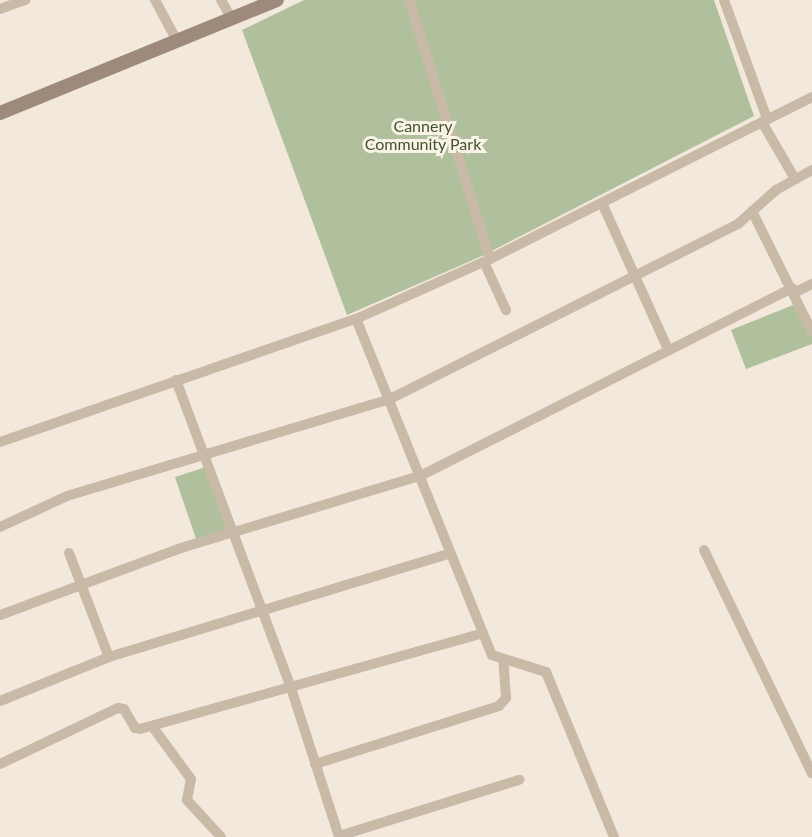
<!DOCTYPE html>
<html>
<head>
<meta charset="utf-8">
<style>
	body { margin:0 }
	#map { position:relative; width:812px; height:837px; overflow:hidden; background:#f2e9dc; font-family:Lato,sans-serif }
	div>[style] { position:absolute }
	.green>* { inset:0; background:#b1c09c }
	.street>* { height:10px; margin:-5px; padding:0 5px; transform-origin:5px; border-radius:5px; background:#c9baa8 }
	.secondary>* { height:14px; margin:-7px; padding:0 7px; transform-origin:7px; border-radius:7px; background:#9d8a7a }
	span { translate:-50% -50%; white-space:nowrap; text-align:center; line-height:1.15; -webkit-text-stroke:6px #f9f3e8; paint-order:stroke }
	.park-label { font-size:16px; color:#42542c }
</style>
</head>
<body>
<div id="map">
	<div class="green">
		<i style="clip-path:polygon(304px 0,714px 0,754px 116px,482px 256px,347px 315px,242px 30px)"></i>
		<i style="clip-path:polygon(798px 303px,812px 334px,812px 344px,746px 369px,731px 330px)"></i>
		<i style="clip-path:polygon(206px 467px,227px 530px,196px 539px,175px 477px)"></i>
	</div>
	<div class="street">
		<i style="left:155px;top:0;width:47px;rotate:61.8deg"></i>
		<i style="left:221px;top:0;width:22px;rotate:60deg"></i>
		<i style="left:409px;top:0;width:271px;rotate:72.6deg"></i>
		<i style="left:724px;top:0;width:127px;rotate:70.1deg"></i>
		<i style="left:0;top:9px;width:27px;rotate:-20deg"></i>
		<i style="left:762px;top:122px;width:66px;rotate:59.9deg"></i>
		<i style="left:602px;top:203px;width:160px;rotate:65.7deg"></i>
		<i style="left:752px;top:211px;width:135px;rotate:63.6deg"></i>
		<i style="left:484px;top:262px;width:53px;rotate:65.4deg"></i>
		<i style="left:794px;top:293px;width:20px;rotate:-27deg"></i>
		<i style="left:176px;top:380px;width:329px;rotate:69.5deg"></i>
		<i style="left:291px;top:688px;width:157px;rotate:72.1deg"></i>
		<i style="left:0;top:442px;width:377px;rotate:-19.1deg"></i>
		<i style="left:356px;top:319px;width:147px;rotate:-24.1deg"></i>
		<i style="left:490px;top:259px;width:360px;rotate:-26.7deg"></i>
		<i style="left:0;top:527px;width:74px;rotate:-24.8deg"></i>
		<i style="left:67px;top:496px;width:335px;rotate:-16.7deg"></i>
		<i style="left:388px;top:400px;width:392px;rotate:-26.7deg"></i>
		<i style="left:738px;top:224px;width:51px;rotate:-41.8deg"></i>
		<i style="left:776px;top:190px;width:41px;rotate:-29.1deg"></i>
		<i style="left:704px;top:550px;width:248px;rotate:64.2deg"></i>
		<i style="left:69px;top:553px;width:111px;rotate:69deg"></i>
		<i style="left:0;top:615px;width:193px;rotate:-20.3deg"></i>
		<i style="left:181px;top:548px;width:250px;rotate:-16.8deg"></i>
		<i style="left:420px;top:476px;width:417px;rotate:-26.8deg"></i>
		<i style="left:483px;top:633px;width:24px;rotate:68deg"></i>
		<i style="left:492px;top:655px;width:57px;rotate:17.5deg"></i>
		<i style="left:546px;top:672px;width:178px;rotate:67.6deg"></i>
		<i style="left:0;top:701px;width:118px;rotate:-22deg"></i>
		<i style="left:109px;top:657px;width:357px;rotate:-16.9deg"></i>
		<i style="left:152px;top:726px;width:66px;rotate:53.7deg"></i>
		<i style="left:191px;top:779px;width:21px;rotate:101deg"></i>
		<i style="left:187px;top:800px;width:50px;rotate:47.4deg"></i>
		<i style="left:0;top:764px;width:131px;rotate:-25.4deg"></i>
		<i style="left:118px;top:708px;width:6px;rotate:9deg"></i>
		<i style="left:124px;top:709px;width:22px;rotate:60deg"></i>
		<i style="left:135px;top:728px;width:5px;rotate:11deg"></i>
		<i style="left:140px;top:729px;width:356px;rotate:-15.6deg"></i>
		<i style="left:483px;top:633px;width:339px;rotate:-112deg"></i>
		<i style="left:315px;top:764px;width:193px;rotate:-17.5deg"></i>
		<i style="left:499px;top:706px;width:11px;rotate:-49deg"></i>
		<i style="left:506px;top:698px;width:39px;rotate:-94deg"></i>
		<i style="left:339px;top:836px;width:189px;rotate:-17.3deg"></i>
	</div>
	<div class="secondary">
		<i style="left:0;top:113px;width:299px;rotate:-22.2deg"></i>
	</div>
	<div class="park-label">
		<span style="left:423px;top:135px">Cannery<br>Community Park</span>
	</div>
</div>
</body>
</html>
